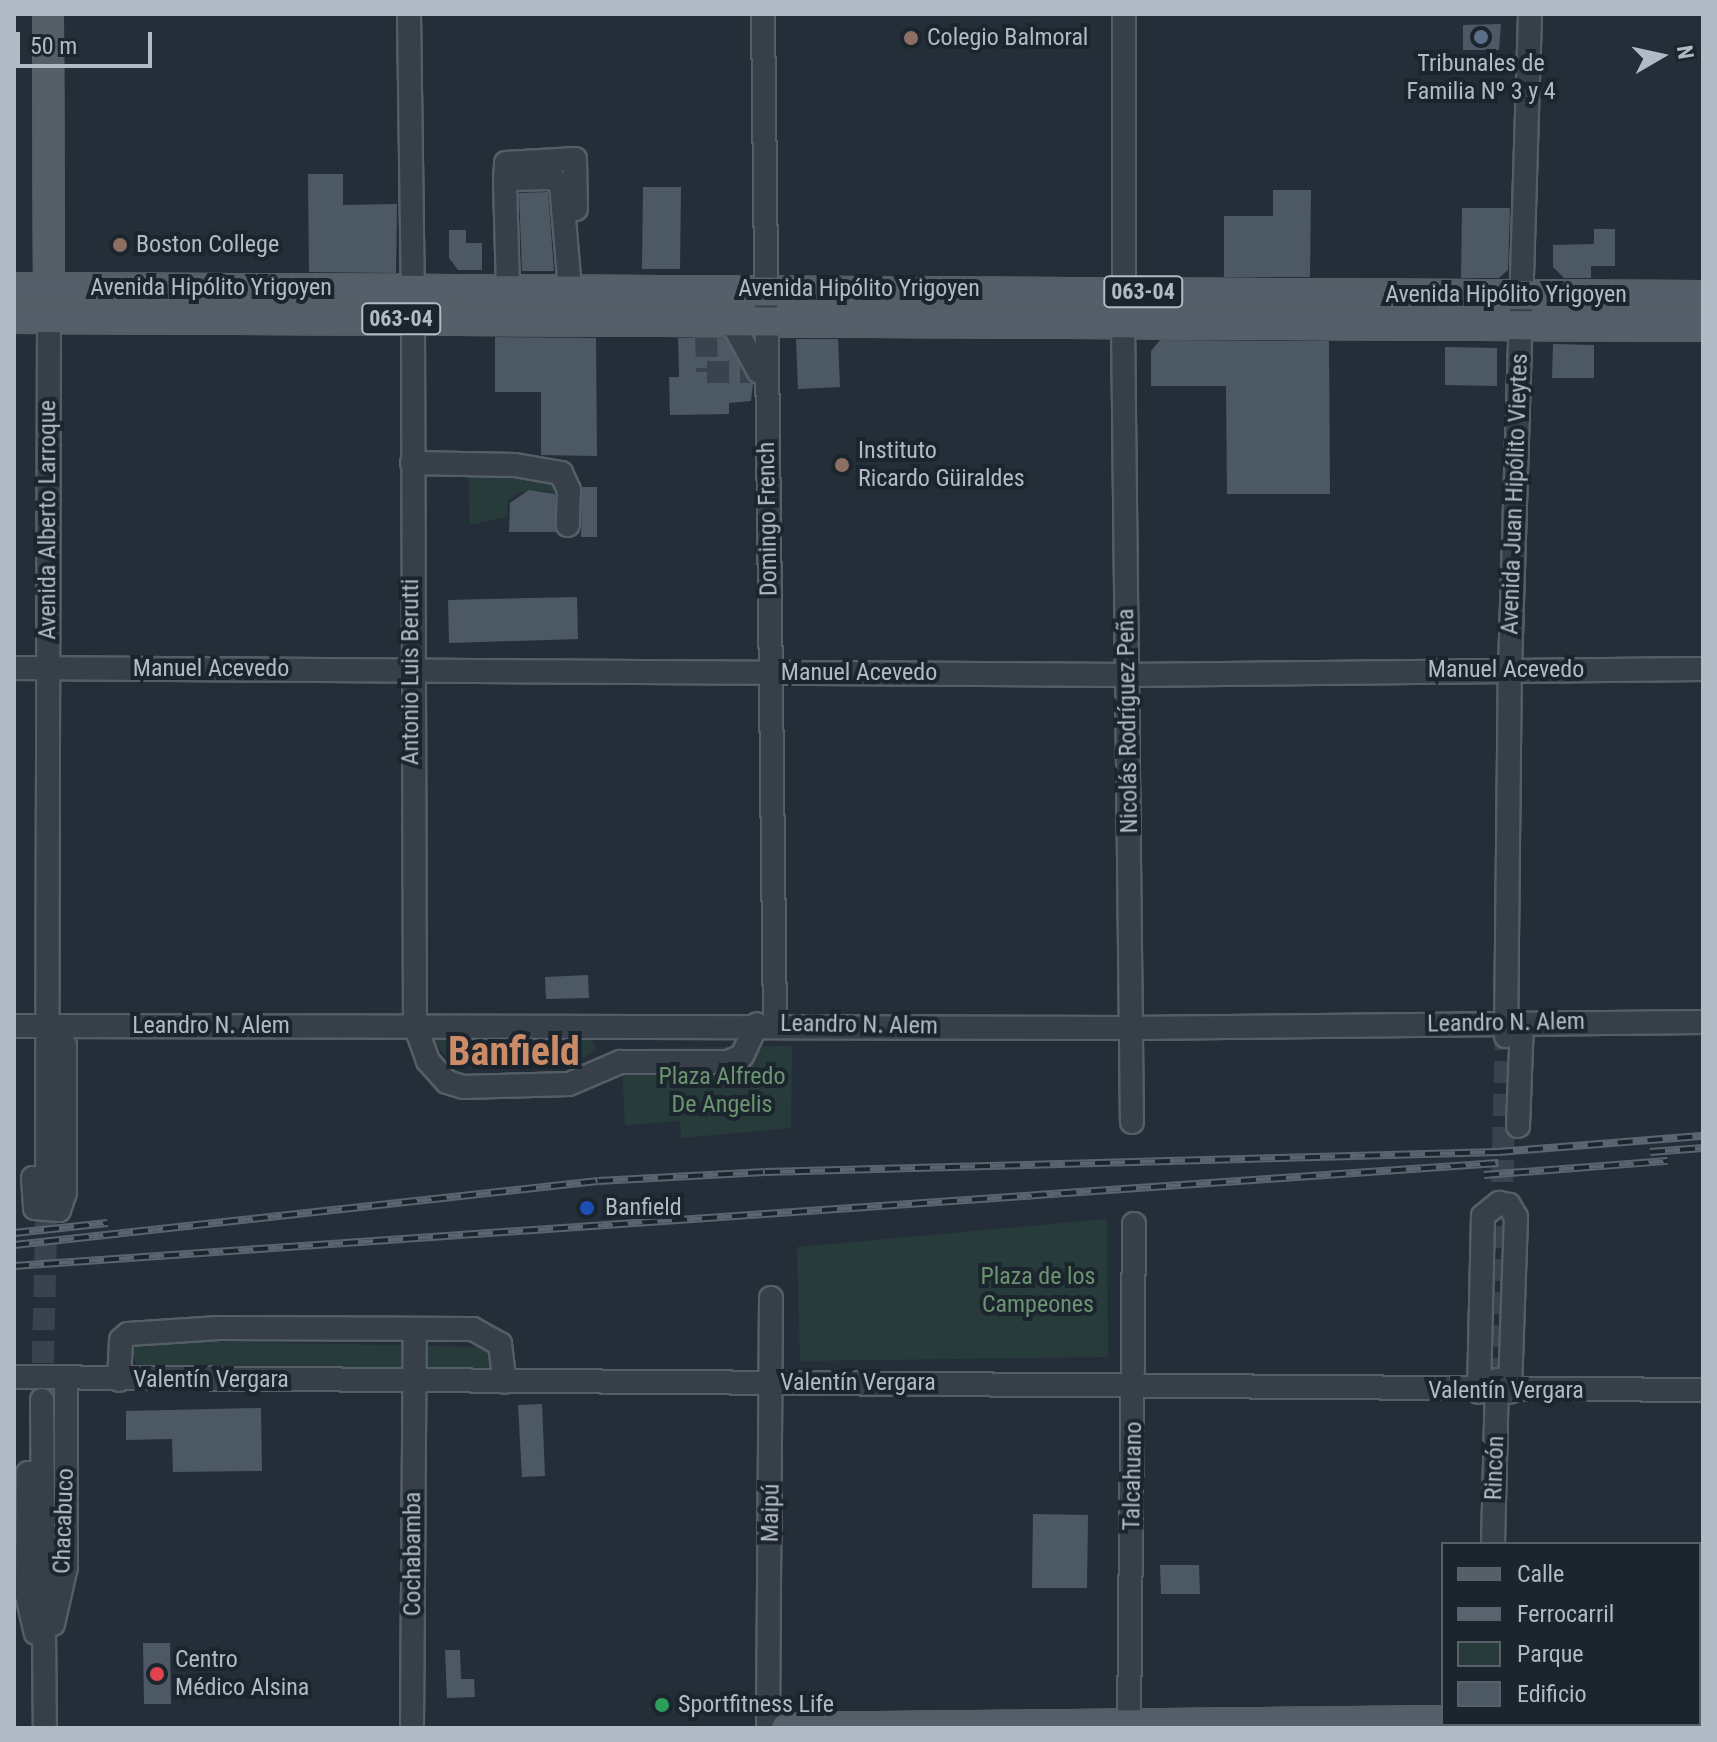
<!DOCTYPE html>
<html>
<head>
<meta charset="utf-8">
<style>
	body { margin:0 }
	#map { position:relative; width:1717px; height:1742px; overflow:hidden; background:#242e39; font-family:"Roboto Condensed",sans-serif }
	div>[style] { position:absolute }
	.green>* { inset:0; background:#273b3b }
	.building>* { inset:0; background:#4c5964 }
	.minor-tunnel>* { height:22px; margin-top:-11px; transform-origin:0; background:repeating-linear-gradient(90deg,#39434e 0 22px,transparent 0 33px) }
	.roads { filter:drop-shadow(2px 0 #555e67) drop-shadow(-2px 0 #555e67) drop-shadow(0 2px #555e67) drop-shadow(0 -2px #555e67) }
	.minor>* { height:22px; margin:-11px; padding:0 11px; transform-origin:11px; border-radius:11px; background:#374049 }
	.major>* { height:28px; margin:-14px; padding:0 14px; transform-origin:14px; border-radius:14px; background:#555f69 }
	.rail>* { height:8px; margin-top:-4px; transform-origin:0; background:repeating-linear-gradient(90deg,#1c252e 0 15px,#5a6470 0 30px); box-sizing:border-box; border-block:2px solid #5a6470 }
	.dots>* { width:22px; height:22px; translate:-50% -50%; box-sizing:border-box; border:4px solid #1c252e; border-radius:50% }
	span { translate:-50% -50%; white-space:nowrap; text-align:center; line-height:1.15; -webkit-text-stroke:8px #1c252e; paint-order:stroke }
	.shield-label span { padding:2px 6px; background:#1c252e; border:2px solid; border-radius:6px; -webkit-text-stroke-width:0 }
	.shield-label { font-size:22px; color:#b2bbc5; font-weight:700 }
	.poi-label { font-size:24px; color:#b2bbc5 }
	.left { translate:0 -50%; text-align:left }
	.street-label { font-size:24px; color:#b2bbc5 }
	.park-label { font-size:24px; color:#6b9471 }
	.town-label { font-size:40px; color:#cb8b67; font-weight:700 }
	.frame { position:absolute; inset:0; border:16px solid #b2bbc5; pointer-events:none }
	.legend { position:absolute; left:1441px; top:1542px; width:260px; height:184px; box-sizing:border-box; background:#1c252e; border:2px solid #58616a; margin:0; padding:10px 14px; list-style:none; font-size:24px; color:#b2bbc5 }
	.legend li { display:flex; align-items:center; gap:16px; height:40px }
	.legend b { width:40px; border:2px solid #58616a }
	.north { position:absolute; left:1621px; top:16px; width:80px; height:80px; -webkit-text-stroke:6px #1c252e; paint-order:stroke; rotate:81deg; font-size:22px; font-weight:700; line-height:32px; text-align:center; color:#b2bbc5 }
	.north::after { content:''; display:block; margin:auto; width:28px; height:36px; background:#b2bbc5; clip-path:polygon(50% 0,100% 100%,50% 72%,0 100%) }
	.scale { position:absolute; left:16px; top:32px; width:136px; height:36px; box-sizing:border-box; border:4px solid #b2bbc5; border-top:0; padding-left:10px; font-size:24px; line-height:28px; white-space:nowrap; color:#b2bbc5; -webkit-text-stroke:6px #1c252e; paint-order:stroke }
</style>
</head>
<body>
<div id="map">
	<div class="green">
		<i style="clip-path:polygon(468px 470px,561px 473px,559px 501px,550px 491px,520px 492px,508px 501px,507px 517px,470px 525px)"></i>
		<i style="clip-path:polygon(434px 1040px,592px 1040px,596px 1050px,578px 1061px,490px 1066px,444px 1055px)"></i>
		<i style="clip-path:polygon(792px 1046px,791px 1128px,681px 1138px,680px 1121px,625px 1125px,622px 1068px,652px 1048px)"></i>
		<i style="clip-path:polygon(1107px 1219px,1108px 1357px,800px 1361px,797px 1247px)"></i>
		<i style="clip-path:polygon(142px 1340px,484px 1347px,492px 1352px,494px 1369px,137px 1367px,132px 1351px)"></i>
	</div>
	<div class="building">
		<i style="clip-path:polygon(1501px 24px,1499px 50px,1463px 50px,1463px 25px)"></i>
		<i style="clip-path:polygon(308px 174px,343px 174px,343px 205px,397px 204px,396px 273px,309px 272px)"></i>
		<i style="clip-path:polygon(643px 187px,681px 187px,680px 269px,642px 269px)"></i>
		<i style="clip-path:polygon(1273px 190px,1311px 190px,1310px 277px,1224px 277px,1224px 216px,1273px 216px)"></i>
		<i style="clip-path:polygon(548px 192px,554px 271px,522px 271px,519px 193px)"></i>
		<i style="clip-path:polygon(1462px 208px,1510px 208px,1508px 270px,1499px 278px,1461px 278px)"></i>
		<i style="clip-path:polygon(1594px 229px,1615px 229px,1615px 266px,1591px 266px,1591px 278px,1564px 278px,1553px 267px,1553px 245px,1594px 244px)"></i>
		<i style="clip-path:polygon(449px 230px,466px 230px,466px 243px,482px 243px,482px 270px,458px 270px,449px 258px)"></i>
		<i style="clip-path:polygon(495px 337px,596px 338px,597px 456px,541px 455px,541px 392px,495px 392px)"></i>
		<i style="clip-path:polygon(678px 338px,725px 338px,753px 384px,751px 401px,729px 403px,729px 414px,670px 415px,669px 377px,679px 377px)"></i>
		<i style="clip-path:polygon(796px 339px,838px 339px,840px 387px,798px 389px)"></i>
		<i style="clip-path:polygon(1160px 340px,1329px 341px,1330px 494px,1227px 494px,1226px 386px,1151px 386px,1151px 351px)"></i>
		<i style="clip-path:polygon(1553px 344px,1594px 345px,1594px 378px,1552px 378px)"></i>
		<i style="clip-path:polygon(1445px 347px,1497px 348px,1497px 386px,1445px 385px)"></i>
		<i style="clip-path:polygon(582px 487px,597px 487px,597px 537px,581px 537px)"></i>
		<i style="clip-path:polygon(529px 490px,555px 494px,556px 532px,509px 532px,510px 503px)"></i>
		<i style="clip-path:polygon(577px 597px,578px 639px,449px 643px,448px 600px)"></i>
		<i style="clip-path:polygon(588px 975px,589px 998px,546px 999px,545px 977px)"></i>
		<i style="clip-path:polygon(542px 1404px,545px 1476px,522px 1477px,518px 1405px)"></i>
		<i style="clip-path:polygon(261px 1408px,262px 1471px,173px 1472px,172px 1439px,126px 1440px,126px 1411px)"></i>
		<i style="clip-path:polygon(1033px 1514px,1088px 1515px,1087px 1588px,1032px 1588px)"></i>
		<i style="clip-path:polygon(1160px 1565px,1199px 1565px,1200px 1594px,1161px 1594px)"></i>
		<i style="clip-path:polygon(143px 1643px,170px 1643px,171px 1704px,144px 1704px)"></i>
		<i style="clip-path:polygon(445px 1650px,460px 1650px,461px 1679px,474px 1679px,475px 1697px,447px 1698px)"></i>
	</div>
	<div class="minor-tunnel">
		<i style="left:706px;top:335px;width:37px;rotate:88deg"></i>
		<i style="left:707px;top:372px;width:47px"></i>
		<i style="left:1497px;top:1380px;width:344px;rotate:-88.5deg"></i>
		<i style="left:42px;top:1396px;width:199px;rotate:-88.6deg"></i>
	</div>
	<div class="roads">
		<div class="minor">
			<i style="left:409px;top:14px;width:275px;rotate:89.2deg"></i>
			<i style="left:763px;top:14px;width:1010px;rotate:89.32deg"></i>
			<i style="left:505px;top:179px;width:16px;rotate:-86deg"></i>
			<i style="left:506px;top:163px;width:69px;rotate:-3.3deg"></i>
			<i style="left:575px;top:159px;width:50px;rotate:88.9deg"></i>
			<i style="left:508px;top:289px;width:110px;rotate:-91.6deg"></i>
			<i style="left:505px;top:179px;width:47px;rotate:-1.2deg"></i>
			<i style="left:552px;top:178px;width:11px;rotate:34deg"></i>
			<i style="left:561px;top:184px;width:104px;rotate:85.1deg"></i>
			<i style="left:1124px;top:292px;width:278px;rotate:-90deg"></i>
			<i style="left:413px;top:319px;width:706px;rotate:89.84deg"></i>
			<i style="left:415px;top:1025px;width:38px;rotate:70deg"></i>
			<i style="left:428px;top:1061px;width:28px;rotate:48deg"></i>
			<i style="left:447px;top:1082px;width:17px;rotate:17deg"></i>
			<i style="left:463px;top:1087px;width:106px;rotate:-1.6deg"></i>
			<i style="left:569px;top:1084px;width:56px;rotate:-23.3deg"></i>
			<i style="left:620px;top:1062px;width:108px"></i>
			<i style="left:728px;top:1062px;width:15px;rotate:-23deg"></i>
			<i style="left:742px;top:1056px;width:35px;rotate:-65deg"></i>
			<i style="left:730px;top:319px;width:60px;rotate:61.3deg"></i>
			<i style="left:1123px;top:321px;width:801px;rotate:89.36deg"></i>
			<i style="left:412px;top:463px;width:103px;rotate:1.1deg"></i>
			<i style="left:515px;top:465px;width:47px;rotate:9.9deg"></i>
			<i style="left:561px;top:473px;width:19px;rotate:65deg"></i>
			<i style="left:569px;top:490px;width:35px;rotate:92deg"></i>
			<i style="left:14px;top:668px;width:1113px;rotate:0.36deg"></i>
			<i style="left:1127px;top:675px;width:576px;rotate:-0.6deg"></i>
			<i style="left:14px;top:1026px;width:1118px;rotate:0.1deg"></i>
			<i style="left:1132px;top:1028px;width:571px;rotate:-0.6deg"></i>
			<i style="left:1506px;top:1036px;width:367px;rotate:-89.4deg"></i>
			<i style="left:1510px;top:669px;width:655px;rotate:-88.25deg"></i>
			<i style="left:1518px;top:1126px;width:103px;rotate:-87.8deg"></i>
			<i style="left:33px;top:1178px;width:30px;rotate:86deg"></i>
			<i style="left:35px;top:1208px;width:24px;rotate:5deg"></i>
			<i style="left:59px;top:1210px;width:18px;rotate:-71deg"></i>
			<i style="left:65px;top:1193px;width:148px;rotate:-90deg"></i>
			<i style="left:47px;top:1197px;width:879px;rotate:-89.87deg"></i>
			<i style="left:14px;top:1377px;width:1689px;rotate:0.44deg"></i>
			<i style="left:119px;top:1380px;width:40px;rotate:-87.1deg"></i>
			<i style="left:121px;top:1340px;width:9px;rotate:-41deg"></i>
			<i style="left:128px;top:1334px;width:91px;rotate:-3.8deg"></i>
			<i style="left:219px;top:1328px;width:254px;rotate:0.2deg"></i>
			<i style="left:473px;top:1329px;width:31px;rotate:29deg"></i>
			<i style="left:500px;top:1344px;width:38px;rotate:83deg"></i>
			<i style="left:1479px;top:1392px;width:176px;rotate:-88.7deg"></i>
			<i style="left:1483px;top:1216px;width:21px;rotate:-39deg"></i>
			<i style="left:1499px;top:1203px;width:10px;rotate:11deg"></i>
			<i style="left:1509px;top:1205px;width:14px;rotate:60deg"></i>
			<i style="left:1516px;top:1217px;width:175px;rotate:92deg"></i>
			<i style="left:42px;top:1400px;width:328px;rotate:89.5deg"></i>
			<i style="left:28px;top:1473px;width:122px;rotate:90.5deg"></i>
			<i style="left:27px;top:1595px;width:39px;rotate:77deg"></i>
			<i style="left:1493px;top:1544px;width:164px;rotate:-88.6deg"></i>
			<i style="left:53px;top:1624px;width:58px;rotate:-77.2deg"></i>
			<i style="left:66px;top:1567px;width:188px;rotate:-90deg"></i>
			<i style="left:412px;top:1728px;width:399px;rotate:-89.6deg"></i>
			<i style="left:768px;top:1728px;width:430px;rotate:-89.6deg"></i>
			<i style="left:1129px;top:1728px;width:504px;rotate:-89.43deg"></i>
			<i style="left:1488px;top:1728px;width:4px;rotate:-90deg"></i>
		</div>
		<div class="major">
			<i style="left:48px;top:14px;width:291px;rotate:89.8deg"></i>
			<i style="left:14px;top:288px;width:1689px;rotate:0.27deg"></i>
			<i style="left:14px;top:318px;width:1689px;rotate:0.27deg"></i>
			<i style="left:1699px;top:1720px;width:4px;rotate:-14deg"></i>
			<i style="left:786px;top:1728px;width:657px;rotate:-0.61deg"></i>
		</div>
	</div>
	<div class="rail">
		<i style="left:1650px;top:1152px;width:53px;rotate:-4.3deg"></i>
		<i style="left:1484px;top:1175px;width:184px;rotate:-4.4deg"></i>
		<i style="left:14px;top:1233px;width:94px;rotate:-6.1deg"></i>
		<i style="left:14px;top:1245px;width:587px;rotate:-6.25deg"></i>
		<i style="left:598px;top:1181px;width:167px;rotate:-3.1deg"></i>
		<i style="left:765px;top:1172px;width:733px;rotate:-1.56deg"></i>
		<i style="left:1498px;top:1152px;width:206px;rotate:-4.5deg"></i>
		<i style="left:14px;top:1266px;width:1488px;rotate:-3.97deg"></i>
	</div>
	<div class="dots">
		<i style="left:1481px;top:37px;background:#5c6f8a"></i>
		<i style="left:911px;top:38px;background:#8d6e63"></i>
		<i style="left:120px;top:245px;background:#8d6e63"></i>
		<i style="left:842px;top:465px;background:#8d6e63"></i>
		<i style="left:587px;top:1208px;background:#1a4fb4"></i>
		<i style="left:157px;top:1674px;background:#e0444e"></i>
		<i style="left:662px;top:1705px;background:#2e9e5b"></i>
	</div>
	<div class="shield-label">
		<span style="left:1143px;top:292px">063-04</span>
		<span style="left:401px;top:319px">063-04</span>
	</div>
	<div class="poi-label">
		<span class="left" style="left:927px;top:38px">Colegio Balmoral</span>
		<span style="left:1481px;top:78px">Tribunales de<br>Familia Nº 3 y 4</span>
		<span class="left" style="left:136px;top:245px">Boston College</span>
		<span class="left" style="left:858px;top:465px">Instituto<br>Ricardo Güiraldes</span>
		<span class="left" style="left:605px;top:1208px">Banfield</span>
		<span class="left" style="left:175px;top:1674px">Centro<br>Médico Alsina</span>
		<span class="left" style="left:678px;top:1705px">Sportfitness Life</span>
	</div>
	<div class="street-label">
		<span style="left:211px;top:288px">Avenida Hipólito Yrigoyen</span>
		<span style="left:859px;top:289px">Avenida Hipólito Yrigoyen</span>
		<span style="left:1506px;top:295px">Avenida Hipólito Yrigoyen</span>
		<span style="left:1515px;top:494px;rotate:-88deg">Avenida Juan Hipólito Vieytes</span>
		<span style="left:768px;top:519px;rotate:-91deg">Domingo French</span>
		<span style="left:48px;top:520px;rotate:-90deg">Avenida Alberto Larroque</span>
		<span style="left:211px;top:669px">Manuel Acevedo</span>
		<span style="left:1506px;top:670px">Manuel Acevedo</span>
		<span style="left:411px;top:672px;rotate:-90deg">Antonio Luis Berutti</span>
		<span style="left:859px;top:673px">Manuel Acevedo</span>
		<span style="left:1128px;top:721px;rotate:-91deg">Nicolás Rodríguez Peña</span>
		<span style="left:1506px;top:1023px;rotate:-1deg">Leandro N. Alem</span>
		<span style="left:859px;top:1025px;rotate:1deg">Leandro N. Alem</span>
		<span style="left:211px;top:1026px">Leandro N. Alem</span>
		<span style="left:211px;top:1380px">Valentín Vergara</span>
		<span style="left:858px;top:1383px">Valentín Vergara</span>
		<span style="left:1506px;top:1391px">Valentín Vergara</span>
		<span style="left:1495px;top:1468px;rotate:-88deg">Rincón</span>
		<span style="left:1133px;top:1476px;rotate:-89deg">Talcahuano</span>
		<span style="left:771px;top:1513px;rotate:-89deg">Maipú</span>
		<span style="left:64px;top:1521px;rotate:-88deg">Chacabuco</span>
		<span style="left:413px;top:1554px;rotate:-90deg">Cochabamba</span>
	</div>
	<div class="park-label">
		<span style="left:722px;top:1091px">Plaza Alfredo<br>De Angelis</span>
		<span style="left:1038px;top:1291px">Plaza de los<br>Campeones</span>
	</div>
	<div class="town-label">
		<span style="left:514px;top:1052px">Banfield</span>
	</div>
	<div class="frame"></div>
	<ul class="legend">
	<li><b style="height:10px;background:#555f69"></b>Calle</li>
	<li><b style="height:10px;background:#5a6470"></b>Ferrocarril</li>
	<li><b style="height:22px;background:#273b3b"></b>Parque</li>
	<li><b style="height:22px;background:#4c5964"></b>Edificio</li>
	</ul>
	<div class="north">N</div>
	<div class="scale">50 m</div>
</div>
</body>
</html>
